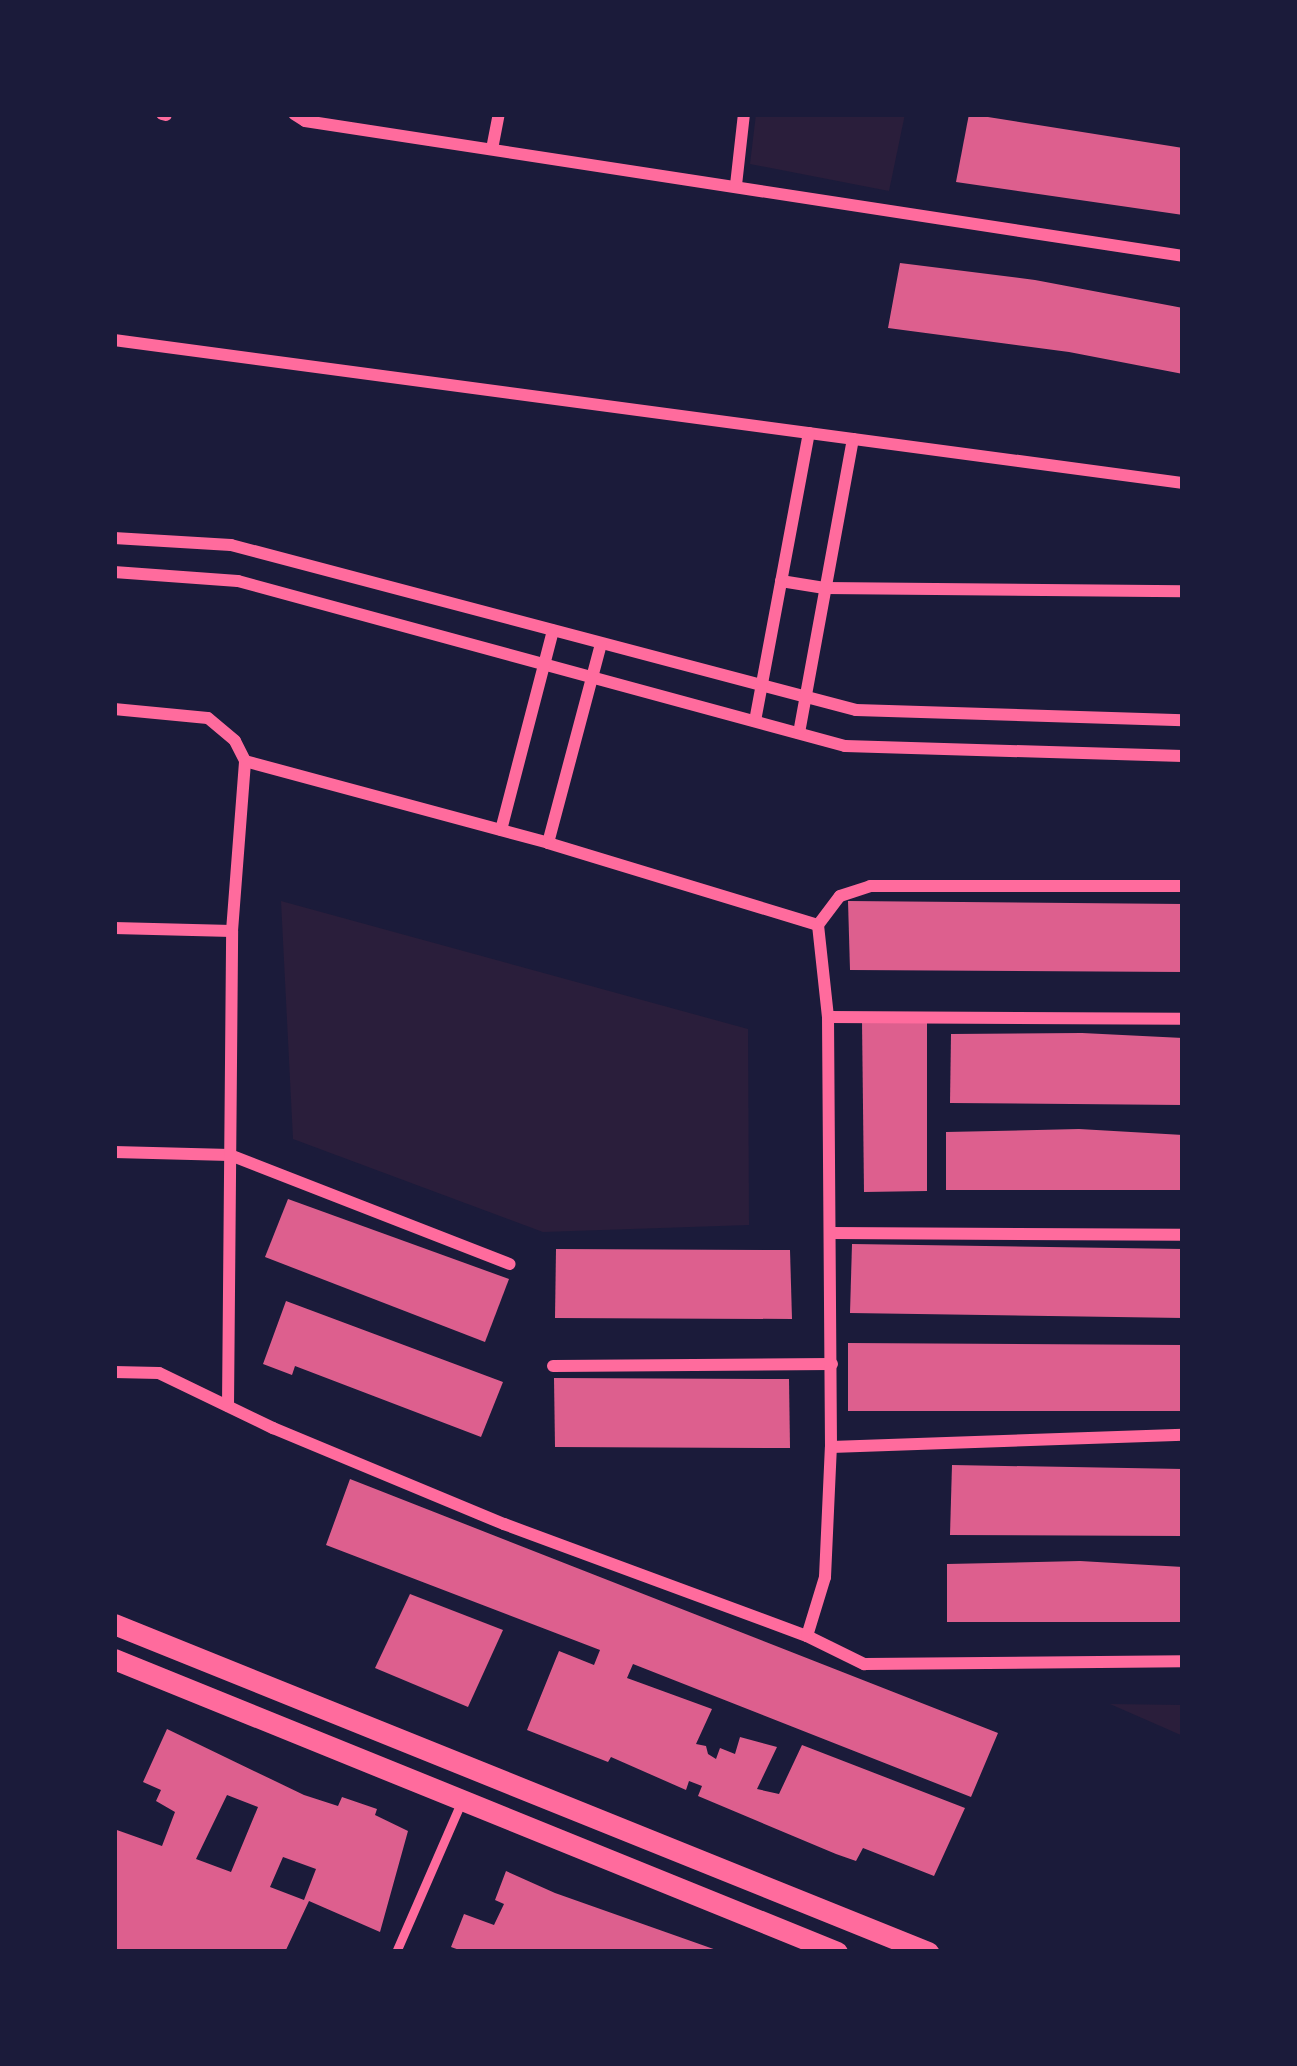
<!DOCTYPE html>
<html>
<head>
<meta charset="utf-8">
<style>
	body { margin:0 }
	#map { position:relative; width:1297px; height:2066px; overflow:hidden; background:#1b1b3a; font-family:Roboto,sans-serif }
	div>[style] { position:absolute }
	.green>* { inset:0; background:#2a1e3b }
	.building>* { inset:0; background:#dd5f8e }
	.service>* { height:9px; margin:-4.5px; padding:0 4.5px; transform-origin:4.5px; border-radius:4.5px; background:#ff6b9d }
	.minor>* { height:12px; margin:-6px; padding:0 6px; transform-origin:6px; border-radius:6px; background:#ff6b9d }
	.tertiary>* { height:21px; margin:-10.5px; padding:0 10.5px; transform-origin:10.5px; border-radius:10.5px; background:#ff6b9d }
	span { translate:-50% -50%; white-space:nowrap; text-align:center; line-height:1.15; -webkit-text-stroke:12px #1b1b3a; paint-order:stroke }
	.frame { position:absolute; inset:0; border:117px solid #1b1b3a; pointer-events:none }
</style>
</head>
<body>
<div id="map">
	<div class="green">
		<i style="clip-path:polygon(756px 114px,905px 114px,889px 191px,750px 164px)"></i>
		<i style="clip-path:polygon(281px 901px,748px 1029px,749px 1225px,543px 1232px,293px 1139px)"></i>
		<i style="clip-path:polygon(1110px 1704px,1183px 1705px,1183px 1736px)"></i>
	</div>
	<div class="building">
		<i style="clip-path:polygon(969px 114px,1183px 148px,1183px 215px,956px 182px)"></i>
		<i style="clip-path:polygon(900px 263px,1035px 280px,1183px 308px,1183px 374px,1069px 352px,888px 328px)"></i>
		<i style="clip-path:polygon(848px 901px,1183px 904px,1183px 972px,850px 970px)"></i>
		<i style="clip-path:polygon(862px 1021px,927px 1022px,927px 1191px,864px 1192px)"></i>
		<i style="clip-path:polygon(1082px 1033px,1183px 1038px,1183px 1105px,950px 1103px,951px 1034px)"></i>
		<i style="clip-path:polygon(1079px 1129px,1183px 1135px,1183px 1190px,946px 1190px,946px 1132px)"></i>
		<i style="clip-path:polygon(288px 1199px,509px 1279px,485px 1342px,265px 1257px)"></i>
		<i style="clip-path:polygon(852px 1244px,1183px 1249px,1183px 1318px,850px 1313px)"></i>
		<i style="clip-path:polygon(556px 1249px,790px 1250px,792px 1319px,555px 1318px)"></i>
		<i style="clip-path:polygon(286px 1301px,503px 1382px,481px 1437px,295px 1366px,292px 1375px,263px 1364px)"></i>
		<i style="clip-path:polygon(848px 1343px,1183px 1345px,1183px 1411px,848px 1411px)"></i>
		<i style="clip-path:polygon(554px 1378px,789px 1379px,790px 1448px,555px 1447px)"></i>
		<i style="clip-path:polygon(952px 1465px,1183px 1469px,1183px 1536px,950px 1535px)"></i>
		<i style="clip-path:polygon(350px 1479px,998px 1733px,971px 1797px,633px 1664px,627px 1678px,712px 1709px,696px 1744px,706px 1746px,708px 1754px,716px 1759px,720px 1748px,735px 1754px,740px 1737px,777px 1747px,757px 1789px,779px 1794px,802px 1745px,965px 1808px,934px 1876px,863px 1848px,856px 1861px,836px 1854px,698px 1796px,702px 1786px,689px 1781px,686px 1790px,611px 1757px,608px 1762px,527px 1730px,559px 1651px,594px 1665px,600px 1650px,326px 1545px)"></i>
		<i style="clip-path:polygon(1080px 1561px,1183px 1567px,1183px 1622px,947px 1622px,947px 1564px)"></i>
		<i style="clip-path:polygon(410px 1594px,503px 1630px,468px 1707px,375px 1668px)"></i>
		<i style="clip-path:polygon(evenodd,167px 1729px,304px 1795px,338px 1806px,342px 1797px,377px 1809px,375px 1815px,408px 1831px,380px 1932px,309px 1901px,285px 1952px,114px 1952px,114px 1829px,162px 1846px,175px 1812px,156px 1801px,161px 1790px,143px 1782px,167px 1729px,227px 1795px,258px 1807px,231px 1872px,196px 1859px,227px 1795px,167px 1729px,283px 1857px,316px 1869px,304px 1900px,270px 1887px,283px 1857px)"></i>
		<i style="clip-path:polygon(506px 1871px,555px 1893px,722px 1952px,465px 1952px,451px 1947px,464px 1914px,494px 1925px,504px 1904px,495px 1900px)"></i>
	</div>
	<div class="service">
		<i style="left:396px;top:1952px;width:166px;rotate:-66.5deg"></i>
	</div>
	<div class="minor">
		<i style="left:162px;top:114px;width:4px;rotate:14deg"></i>
		<i style="left:294px;top:114px;width:13px;rotate:32deg"></i>
		<i style="left:305px;top:121px;width:888px;rotate:8.74deg"></i>
		<i style="left:492px;top:149px;width:36px;rotate:-79deg"></i>
		<i style="left:736px;top:185px;width:71px;rotate:-83.6deg"></i>
		<i style="left:114px;top:340px;width:1079px;rotate:7.62deg"></i>
		<i style="left:114px;top:538px;width:117px;rotate:3.4deg"></i>
		<i style="left:231px;top:545px;width:646px;rotate:14.79deg"></i>
		<i style="left:856px;top:710px;width:327px;rotate:1.8deg"></i>
		<i style="left:114px;top:572px;width:124px;rotate:4.2deg"></i>
		<i style="left:238px;top:581px;width:629px;rotate:15.21deg"></i>
		<i style="left:845px;top:746px;width:338px;rotate:1.7deg"></i>
		<i style="left:781px;top:581px;width:44px;rotate:9.2deg"></i>
		<i style="left:824px;top:588px;width:359px;rotate:0.5deg"></i>
		<i style="left:114px;top:709px;width:94px;rotate:5.5deg"></i>
		<i style="left:208px;top:718px;width:35px;rotate:40deg"></i>
		<i style="left:235px;top:741px;width:22px;rotate:63deg"></i>
		<i style="left:755px;top:721px;width:293px;rotate:-79.4deg"></i>
		<i style="left:799px;top:733px;width:299px;rotate:-79.6deg"></i>
		<i style="left:245px;top:761px;width:314px;rotate:15.1deg"></i>
		<i style="left:548px;top:843px;width:282px;rotate:16.9deg"></i>
		<i style="left:501px;top:830px;width:206px;rotate:-75.4deg"></i>
		<i style="left:548px;top:843px;width:206px;rotate:-75.1deg"></i>
		<i style="left:818px;top:925px;width:36px;rotate:-53deg"></i>
		<i style="left:840px;top:896px;width:32px;rotate:-18deg"></i>
		<i style="left:870px;top:886px;width:313px"></i>
		<i style="left:114px;top:928px;width:118px;rotate:1.5deg"></i>
		<i style="left:828px;top:1017px;width:355px;rotate:0.3deg"></i>
		<i style="left:114px;top:1152px;width:116px;rotate:1.5deg"></i>
		<i style="left:230px;top:1155px;width:300px;rotate:21.3deg"></i>
		<i style="left:830px;top:1233px;width:353px;rotate:0.3deg"></i>
		<i style="left:553px;top:1366px;width:279px;rotate:-0.4deg"></i>
		<i style="left:114px;top:1372px;width:45px;rotate:1.3deg"></i>
		<i style="left:159px;top:1373px;width:127px;rotate:25.8deg"></i>
		<i style="left:273px;top:1428px;width:250px;rotate:22.6deg"></i>
		<i style="left:504px;top:1524px;width:323px;rotate:20.3deg"></i>
		<i style="left:807px;top:1636px;width:64px;rotate:26.2deg"></i>
		<i style="left:864px;top:1664px;width:319px;rotate:-0.5deg"></i>
		<i style="left:228px;top:1406px;width:475px;rotate:-89.5deg"></i>
		<i style="left:232px;top:931px;width:170px;rotate:-85.6deg"></i>
		<i style="left:831px;top:1447px;width:352px;rotate:-2deg"></i>
		<i style="left:807px;top:1636px;width:62px;rotate:-73deg"></i>
		<i style="left:825px;top:1577px;width:130px;rotate:-87.4deg"></i>
		<i style="left:831px;top:1447px;width:430px;rotate:-90.4deg"></i>
		<i style="left:828px;top:1017px;width:93px;rotate:-96.2deg"></i>
	</div>
	<div class="tertiary">
		<i style="left:114px;top:1624px;width:878px;rotate:21.95deg"></i>
		<i style="left:114px;top:1659px;width:780px;rotate:22.06deg"></i>
	</div>
	<div class="frame"></div>
</div>
</body>
</html>
